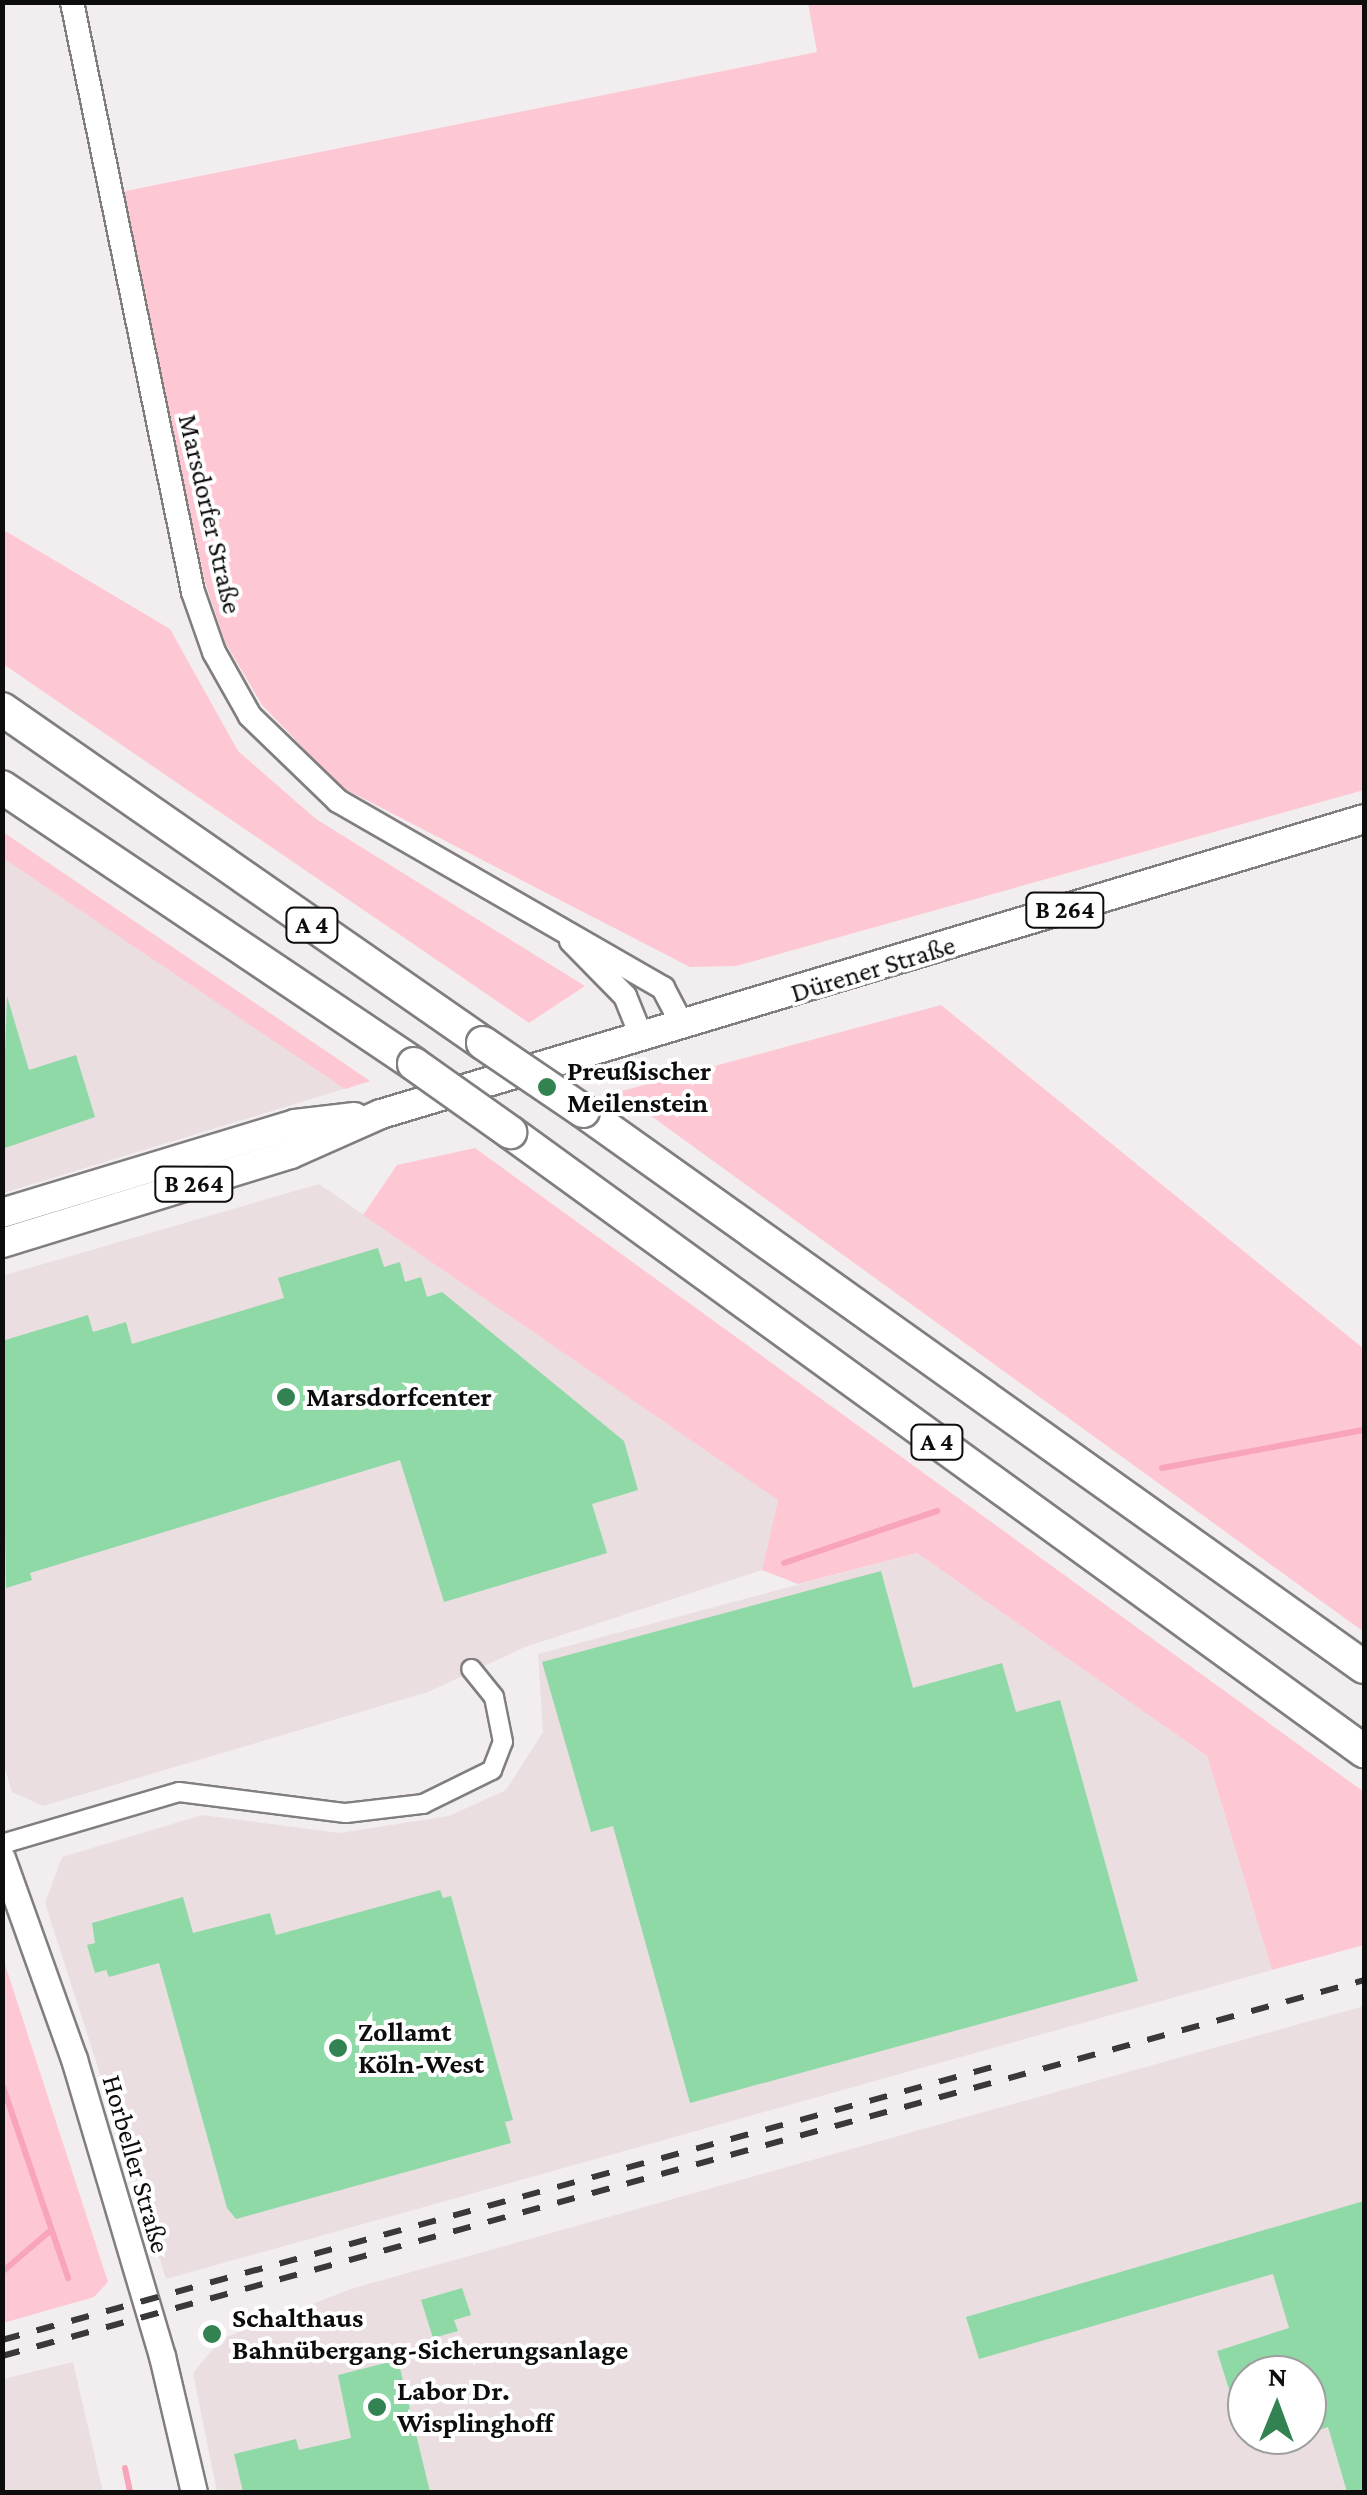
<!DOCTYPE html>
<html>
<head>
<meta charset="utf-8">
<style>
	body { margin:0 }
	#map { position:relative; width:1367px; height:2495px; overflow:hidden; background:#f2eeef; font-family:"Crimson Pro",serif }
	div>[style] { position:absolute }
	.built>* { inset:0; background:#eadee1 }
	.green>* { inset:0; background:#fec7d4 }
	.stream>* { height:6px; margin:-3px; padding:0 3px; transform-origin:3px; border-radius:3px; background:#f8a4ba }
	.building>* { inset:0; background:#8ed9a6 }
	.roads { filter:drop-shadow(2px 0 #817e7e) drop-shadow(-2px 0 #817e7e) drop-shadow(0 2px #817e7e) drop-shadow(0 -2px #817e7e) }
	.minor>* { height:18px; margin:-9px; padding:0 9px; transform-origin:9px; border-radius:9px; background:#fff }
	.tertiary>* { height:22px; margin:-11px; padding:0 11px; transform-origin:11px; border-radius:11px; background:#fff }
	.secondary>* { height:25px; margin:-12.5px; padding:0 12.5px; transform-origin:12.5px; border-radius:12.5px; background:#fff }
	.primary>* { height:28px; margin:-14px; padding:0 14px; transform-origin:14px; border-radius:14px; background:#fff }
	.motorway>* { height:32px; margin:-16px; padding:0 16px; transform-origin:16px; border-radius:16px; background:#fff }
	.rail>* { height:6px; margin-top:-3px; transform-origin:0; background:repeating-linear-gradient(90deg,#3a3839 0 18px,transparent 0 36px) }
	.bridges { filter:drop-shadow(2px 0 #817e7e) drop-shadow(-2px 0 #817e7e) drop-shadow(0 2px #817e7e) drop-shadow(0 -2px #817e7e) }
	.motorway-bridge>* { height:32px; margin:-16px; padding:0 16px; transform-origin:16px; border-radius:16px; background:#fff }
	.dots>* { width:28px; height:28px; translate:-50% -50%; box-sizing:border-box; border:5px solid #fff; border-radius:50% }
	span { translate:-50% -50%; white-space:nowrap; text-align:center; line-height:1.15; -webkit-text-stroke:8px #fff; paint-order:stroke }
	.shield-label span { padding:2px 8px; background:#fff; border:2px solid; border-radius:8px; -webkit-text-stroke-width:0 }
	.shield-label { font-size:25px; color:#0e0d0d; font-weight:700 }
	.street-label { font-size:28px; color:#0e0d0d }
	.poi-label { font-size:28px; color:#0e0d0d; font-weight:700 }
	.left { translate:0 -50%; text-align:left }
	.frame { position:absolute; inset:0; border:5px solid #0e0d0d; pointer-events:none }
	.north { position:absolute; left:1227px; top:2355px; width:100px; height:100px; box-sizing:border-box; background:#fff; border:2px solid #9f9e9e; border-radius:50%; rotate:1deg; font-size:28px; font-weight:700; line-height:40px; text-align:center; color:#0e0d0d }
	.north::after { content:''; display:block; margin:auto; width:35px; height:45px; background:#338252; clip-path:polygon(50% 0,100% 100%,50% 72%,0 100%) }
</style>
</head>
<body>
<div id="map">
	<div class="built">
		<i style="clip-path:polygon(2px 832px,370px 1081px,3px 1193px)"></i>
		<i style="clip-path:polygon(319px 1184px,778px 1500px,762px 1570px,525px 1647px,428px 1692px,43px 1806px,12px 1792px,3px 1762px,2px 1276px)"></i>
		<i style="clip-path:polygon(917px 1553px,1207px 1756px,1272px 1970px,166px 2279px,45px 1903px,62px 1857px,202px 1815px,340px 1833px,449px 1816px,506px 1790px,543px 1732px,538px 1654px)"></i>
		<i style="clip-path:polygon(evenodd,1364px 2006px,1364px 2492px,217px 2492px,193px 2373px,221px 2339px,354px 2288px,1364px 2006px,1247px 2375px,1307px 2375px,1307px 2435px,1247px 2435px,1247px 2375px)"></i>
		<i style="clip-path:polygon(73px 2362px,103px 2492px,3px 2492px,3px 2379px)"></i>
	</div>
	<div class="green">
		<i style="clip-path:polygon(808px 3px,1364px 3px,1364px 790px,736px 966px,690px 967px,341px 787px,262px 705px,225px 642px,205px 582px,121px 192px,817px 52px)"></i>
		<i style="clip-path:polygon(2px 529px,170px 629px,238px 751px,316px 819px,585px 986px,529px 1023px,3px 664px)"></i>
		<i style="clip-path:polygon(2px 832px,3px 832px,370px 1081px,345px 1089px,3px 858px)"></i>
		<i style="clip-path:polygon(941px 1005px,1364px 1349px,1364px 1632px,618px 1092px)"></i>
		<i style="clip-path:polygon(475px 1148px,1364px 1792px,1364px 1945px,1272px 1970px,1207px 1756px,917px 1553px,798px 1584px,762px 1570px,778px 1500px,363px 1215px,397px 1165px)"></i>
		<i style="clip-path:polygon(2px 1955px,108px 2282px,94px 2297px,3px 2323px)"></i>
	</div>
	<div class="stream">
		<i style="left:1162px;top:1468px;width:206px;rotate:-10.7deg"></i>
		<i style="left:784px;top:1563px;width:162px;rotate:-18.8deg"></i>
		<i style="left:2px;top:2084px;width:205px;rotate:71.2deg"></i>
		<i style="left:2px;top:2272px;width:65px;rotate:-40.6deg"></i>
		<i style="left:125px;top:2468px;width:25px;rotate:78deg"></i>
	</div>
	<div class="building">
		<i style="clip-path:polygon(7px 996px,29px 1070px,76px 1055px,95px 1117px,2px 1149px)"></i>
		<i style="clip-path:polygon(378px 1248px,384px 1267px,400px 1262px,405px 1282px,421px 1277px,427px 1297px,442px 1292px,624px 1441px,638px 1490px,592px 1504px,607px 1553px,444px 1602px,400px 1460px,30px 1573px,32px 1580px,6px 1588px,2px 1341px,88px 1315px,93px 1332px,126px 1322px,132px 1344px,284px 1298px,278px 1278px)"></i>
		<i style="clip-path:polygon(881px 1571px,913px 1688px,1002px 1663px,1016px 1712px,1060px 1700px,1138px 1981px,690px 2103px,613px 1826px,591px 1832px,542px 1662px)"></i>
		<i style="clip-path:polygon(440px 1890px,443px 1898px,451px 1896px,513px 2120px,505px 2122px,511px 2143px,236px 2219px,227px 2208px,159px 1963px,109px 1977px,106px 1970px,95px 1973px,87px 1945px,95px 1943px,92px 1923px,183px 1897px,193px 1933px,270px 1913px,276px 1935px)"></i>
		<i style="clip-path:polygon(1364px 2201px,1364px 2492px,1347px 2492px,1328px 2427px,1319px 2430px,1307px 2375px,1247px 2375px,1243px 2434px,1217px 2351px,1289px 2328px,1273px 2274px,979px 2359px,966px 2317px)"></i>
		<i style="clip-path:polygon(462px 2288px,471px 2315px,454px 2320px,458px 2331px,433px 2338px,421px 2300px)"></i>
		<i style="clip-path:polygon(398px 2360px,430px 2492px,243px 2492px,234px 2454px,296px 2439px,299px 2450px,351px 2438px,338px 2375px)"></i>
	</div>
	<div class="roads">
		<div class="minor">
			<i style="left:2px;top:1844px;width:184px;rotate:-16.4deg"></i>
			<i style="left:179px;top:1792px;width:168px;rotate:7.2deg"></i>
			<i style="left:346px;top:1813px;width:78px;rotate:-6.7deg"></i>
			<i style="left:423px;top:1804px;width:77px;rotate:-26.2deg"></i>
			<i style="left:492px;top:1770px;width:30px;rotate:-69deg"></i>
			<i style="left:503px;top:1742px;width:46px;rotate:-101.3deg"></i>
			<i style="left:494px;top:1697px;width:36px;rotate:-129deg"></i>
		</div>
		<div class="tertiary">
			<i style="left:72px;top:2px;width:602px;rotate:78.41deg"></i>
			<i style="left:193px;top:592px;width:64px;rotate:70.7deg"></i>
			<i style="left:214px;top:652px;width:73px;rotate:60.6deg"></i>
			<i style="left:250px;top:716px;width:122px;rotate:44deg"></i>
			<i style="left:338px;top:801px;width:375px;rotate:29.9deg"></i>
			<i style="left:663px;top:988px;width:43px;rotate:62.2deg"></i>
			<i style="left:571px;top:941px;width:77px;rotate:45.5deg"></i>
			<i style="left:625px;top:996px;width:45px;rotate:68deg"></i>
		</div>
		<div class="secondary">
			<i style="left:2px;top:1858px;width:214px;rotate:70.3deg"></i>
			<i style="left:74px;top:2059px;width:310px;rotate:73.5deg"></i>
			<i style="left:162px;top:2356px;width:140px;rotate:76.8deg"></i>
		</div>
		<div class="primary">
			<i style="left:2px;top:1213px;width:306px;rotate:-16.9deg"></i>
			<i style="left:295px;top:1124px;width:60px;rotate:-6.7deg"></i>
			<i style="left:2px;top:1243px;width:302px;rotate:-17.1deg"></i>
			<i style="left:291px;top:1154px;width:98px;rotate:-24deg"></i>
			<i style="left:381px;top:1114px;width:1026px;rotate:-16.7deg"></i>
		</div>
		<div class="motorway">
			<i style="left:2px;top:709px;width:586px;rotate:34.78deg"></i>
			<i style="left:2px;top:787px;width:496px;rotate:33.9deg"></i>
			<i style="left:583px;top:1111px;width:959px;rotate:35.45deg"></i>
			<i style="left:510px;top:1132px;width:1055px;rotate:35.94deg"></i>
		</div>
	</div>
	<div class="rail">
		<i style="left:2px;top:2340px;width:1038px;rotate:-15.41deg"></i>
		<i style="left:2px;top:2356px;width:1413px;rotate:-15.43deg"></i>
	</div>
	<div class="bridges">
		<div class="motorway-bridge">
			<i style="left:483px;top:1043px;width:121px;rotate:34.2deg"></i>
			<i style="left:414px;top:1064px;width:118px;rotate:35.3deg"></i>
		</div>
	</div>
	<div class="dots">
		<i style="left:547px;top:1087px;background:#338252"></i>
		<i style="left:286px;top:1397px;background:#338252"></i>
		<i style="left:338px;top:2048px;background:#338252"></i>
		<i style="left:212px;top:2334px;background:#338252"></i>
		<i style="left:377px;top:2407px;background:#338252"></i>
	</div>
	<div class="shield-label">
		<span style="left:1065px;top:910px">B 264</span>
		<span style="left:312px;top:925px">A 4</span>
		<span style="left:194px;top:1184px">B 264</span>
		<span style="left:937px;top:1442px">A 4</span>
	</div>
	<div class="street-label">
		<span style="left:210px;top:514px;rotate:77deg">Marsdorfer Straße</span>
		<span style="left:873px;top:969px;rotate:-17deg">Dürener Straße</span>
		<span style="left:136px;top:2164px;rotate:74deg">Horbeller Straße</span>
	</div>
	<div class="poi-label">
		<span class="left" style="left:567px;top:1087px">Preußischer<br>Meilenstein</span>
		<span class="left" style="left:306px;top:1397px">Marsdorfcenter</span>
		<span class="left" style="left:358px;top:2048px">Zollamt<br>Köln-West</span>
		<span class="left" style="left:232px;top:2334px">Schalthaus<br>Bahnübergang-Sicherungsanlage</span>
		<span class="left" style="left:397px;top:2407px">Labor Dr.<br>Wisplinghoff</span>
	</div>
	<div class="frame"></div>
	<div class="north">N</div>
</div>
</body>
</html>
